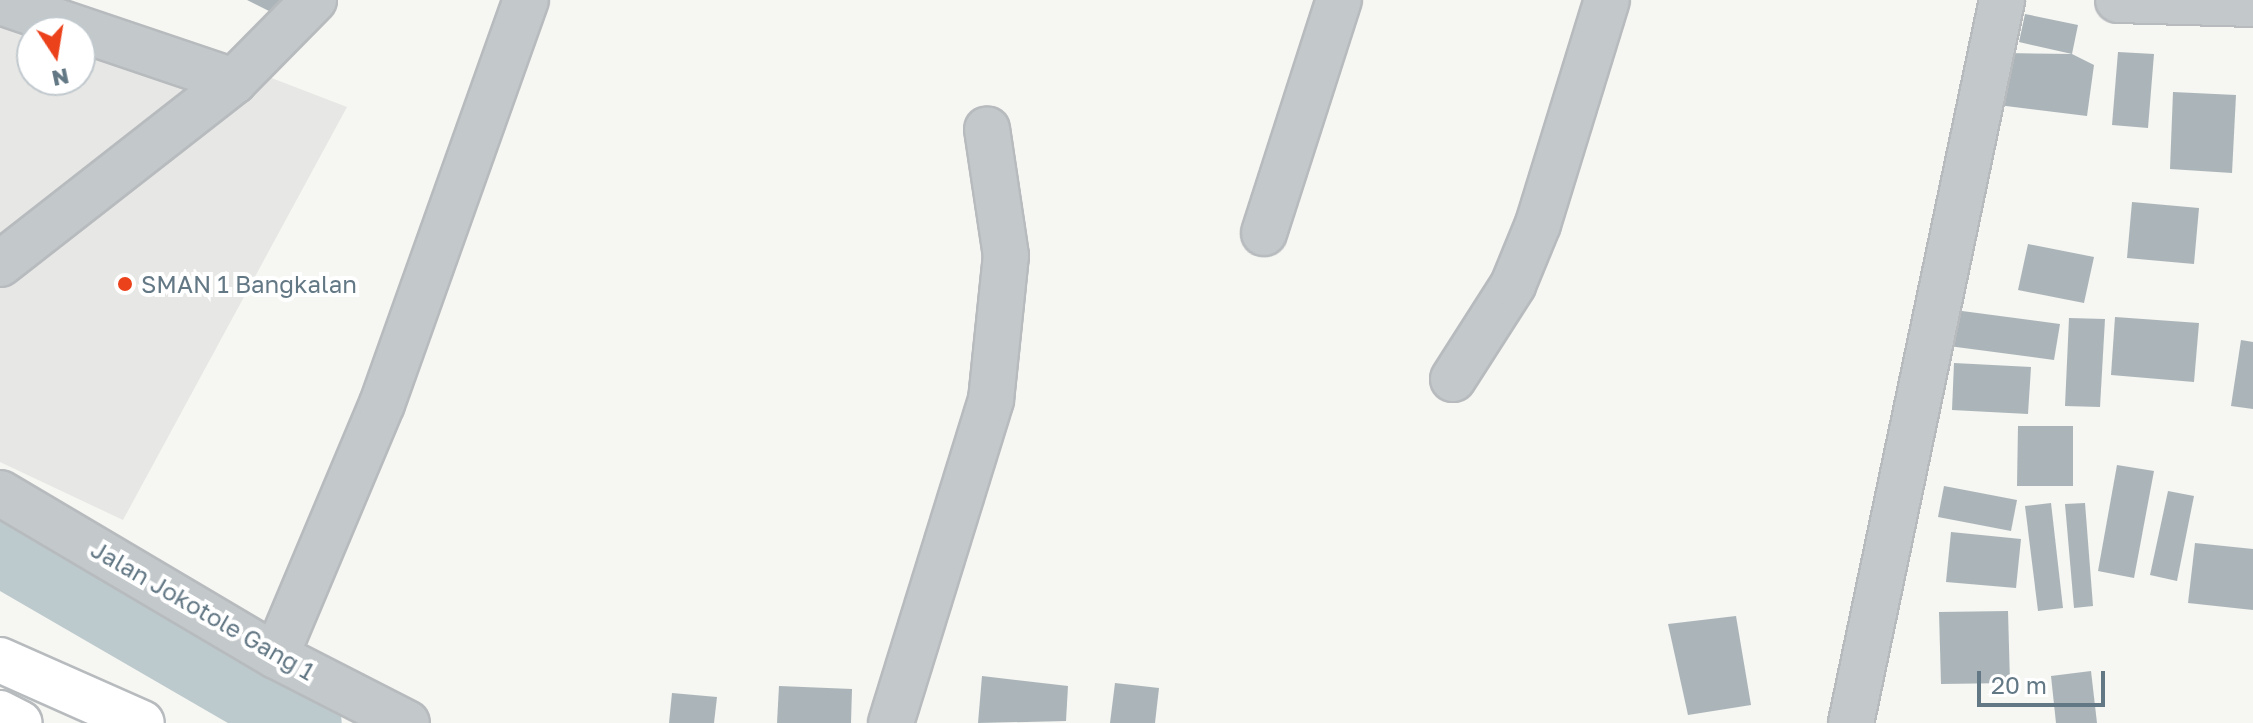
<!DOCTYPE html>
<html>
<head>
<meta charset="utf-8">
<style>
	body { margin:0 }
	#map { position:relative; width:2253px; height:723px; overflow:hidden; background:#f6f6f2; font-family:"Golos Text",sans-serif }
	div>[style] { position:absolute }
	.built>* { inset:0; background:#e7e7e5 }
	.river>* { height:76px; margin:-38px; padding:0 38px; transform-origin:38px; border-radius:38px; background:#bcc9cd }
	.building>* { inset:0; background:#abb5b9 }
	.roads { filter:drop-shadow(2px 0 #b7bbbe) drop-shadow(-2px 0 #b7bbbe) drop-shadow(0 2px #b7bbbe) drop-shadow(0 -2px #b7bbbe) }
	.minor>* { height:44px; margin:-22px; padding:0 22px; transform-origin:22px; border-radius:22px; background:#c3c8ca }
	.highway>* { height:44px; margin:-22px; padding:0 22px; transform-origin:22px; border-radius:22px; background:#fff }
	.dots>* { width:22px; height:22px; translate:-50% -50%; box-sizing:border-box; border:4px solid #fff; border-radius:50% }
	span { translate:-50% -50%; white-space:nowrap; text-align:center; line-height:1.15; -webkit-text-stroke:8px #fff; paint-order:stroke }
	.poi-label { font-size:24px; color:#637885 }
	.left { translate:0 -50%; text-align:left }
	.street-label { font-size:24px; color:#637885 }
	.north { position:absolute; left:16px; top:16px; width:80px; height:80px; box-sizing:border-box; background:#fff; border:2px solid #c1c9ce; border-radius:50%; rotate:168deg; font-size:22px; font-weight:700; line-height:32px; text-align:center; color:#637885 }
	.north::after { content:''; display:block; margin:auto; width:28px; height:36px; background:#ec421c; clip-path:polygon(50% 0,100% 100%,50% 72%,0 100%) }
	.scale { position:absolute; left:1977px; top:671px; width:128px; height:36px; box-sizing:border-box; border:4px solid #637885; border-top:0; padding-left:10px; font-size:24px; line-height:28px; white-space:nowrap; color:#637885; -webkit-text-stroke:6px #fff; paint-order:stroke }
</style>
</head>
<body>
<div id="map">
	<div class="built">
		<i style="clip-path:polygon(evenodd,0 0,68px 0,347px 107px,123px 520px,0 462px,0 0,32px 32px,80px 32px,80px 80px,32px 80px,32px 32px)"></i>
	</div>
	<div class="river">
		<i style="left:0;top:547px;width:351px;rotate:30.1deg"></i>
	</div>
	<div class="building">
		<i style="clip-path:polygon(247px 0,295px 0,287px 20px)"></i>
		<i style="clip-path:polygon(2025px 14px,2078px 25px,2072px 54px,2094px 65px,2087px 116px,1998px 105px,2005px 53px,2072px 54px,2019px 42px)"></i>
		<i style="clip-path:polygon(2118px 52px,2154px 54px,2148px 128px,2112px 125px)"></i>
		<i style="clip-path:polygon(2173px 92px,2236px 95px,2232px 173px,2170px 169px)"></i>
		<i style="clip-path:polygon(2132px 202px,2199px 208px,2194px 264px,2127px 258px)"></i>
		<i style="clip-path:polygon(2028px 244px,2094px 257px,2084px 303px,2018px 290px)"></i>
		<i style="clip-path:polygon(1947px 309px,2060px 324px,2054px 360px,1941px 345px)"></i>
		<i style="clip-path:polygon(2115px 317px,2199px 323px,2194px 382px,2111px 375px)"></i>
		<i style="clip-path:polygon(2069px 318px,2105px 319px,2100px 407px,2065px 406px)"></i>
		<i style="clip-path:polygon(2241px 340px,2253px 342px,2253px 409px,2231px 406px)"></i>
		<i style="clip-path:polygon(1954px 363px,2031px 367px,2028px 414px,1952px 410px)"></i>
		<i style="clip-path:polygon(2018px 426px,2073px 426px,2073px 486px,2017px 486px)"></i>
		<i style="clip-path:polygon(2117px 465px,2154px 471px,2134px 578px,2098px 571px)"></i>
		<i style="clip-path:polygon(1944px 486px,2017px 500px,2011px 531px,1938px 517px)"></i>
		<i style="clip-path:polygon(2168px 491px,2194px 496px,2177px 581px,2150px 575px)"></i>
		<i style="clip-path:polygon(2051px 503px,2063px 608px,2038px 611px,2025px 506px)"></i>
		<i style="clip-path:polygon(2085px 503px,2093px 606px,2074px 608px,2065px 504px)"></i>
		<i style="clip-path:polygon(1951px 532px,2021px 539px,2016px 588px,1946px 582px)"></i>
		<i style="clip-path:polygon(2195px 543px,2253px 549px,2253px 610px,2188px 603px)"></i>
		<i style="clip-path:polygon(2008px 611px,2010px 683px,1941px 684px,1939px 612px)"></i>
		<i style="clip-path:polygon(1736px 616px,1751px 705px,1688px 715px,1668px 624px)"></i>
		<i style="clip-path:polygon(2091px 671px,2097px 723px,2056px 723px,2051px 676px)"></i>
		<i style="clip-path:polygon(982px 676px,1068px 686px,1066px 721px,978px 723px)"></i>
		<i style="clip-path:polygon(1115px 683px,1159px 688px,1155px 723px,1110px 723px)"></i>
		<i style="clip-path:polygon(779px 686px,852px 689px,851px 723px,777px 723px)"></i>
		<i style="clip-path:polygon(672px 693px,717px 697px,714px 723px,669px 723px)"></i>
	</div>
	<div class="roads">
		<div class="minor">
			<i style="left:2118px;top:0;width:135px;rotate:1.7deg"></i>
			<i style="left:0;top:2px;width:247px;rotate:18.7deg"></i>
			<i style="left:1264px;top:233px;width:245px;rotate:-72.2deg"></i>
			<i style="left:0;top:264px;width:297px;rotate:-38deg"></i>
			<i style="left:234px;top:81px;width:114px;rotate:-45.4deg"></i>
			<i style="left:1453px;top:379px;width:112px;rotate:-57.4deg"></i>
			<i style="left:1513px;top:285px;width:66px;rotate:-67.7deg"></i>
			<i style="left:1538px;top:224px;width:234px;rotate:-72.9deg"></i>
			<i style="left:0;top:493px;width:321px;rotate:30.6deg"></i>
			<i style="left:276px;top:656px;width:147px;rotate:27.1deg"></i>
			<i style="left:276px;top:656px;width:273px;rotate:-67.2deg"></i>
			<i style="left:382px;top:404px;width:429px;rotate:-70.4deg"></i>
			<i style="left:891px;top:723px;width:338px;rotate:-72.8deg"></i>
			<i style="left:991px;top:400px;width:145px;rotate:-84.1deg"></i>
			<i style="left:1006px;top:256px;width:128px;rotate:-98.5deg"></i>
			<i style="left:1851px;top:723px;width:739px;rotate:-78.2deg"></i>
		</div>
		<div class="highway">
			<i style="left:0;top:660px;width:155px;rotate:23.9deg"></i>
			<i style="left:0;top:713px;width:22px;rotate:27deg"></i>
		</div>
	</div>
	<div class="dots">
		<i style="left:125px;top:284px;background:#ec421c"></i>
	</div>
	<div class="poi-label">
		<span class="left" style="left:141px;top:284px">SMAN 1 Bangkalan</span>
	</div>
	<div class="street-label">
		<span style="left:203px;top:610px;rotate:30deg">Jalan Jokotole Gang 1</span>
	</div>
	<div class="north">N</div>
	<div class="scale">20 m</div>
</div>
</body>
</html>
